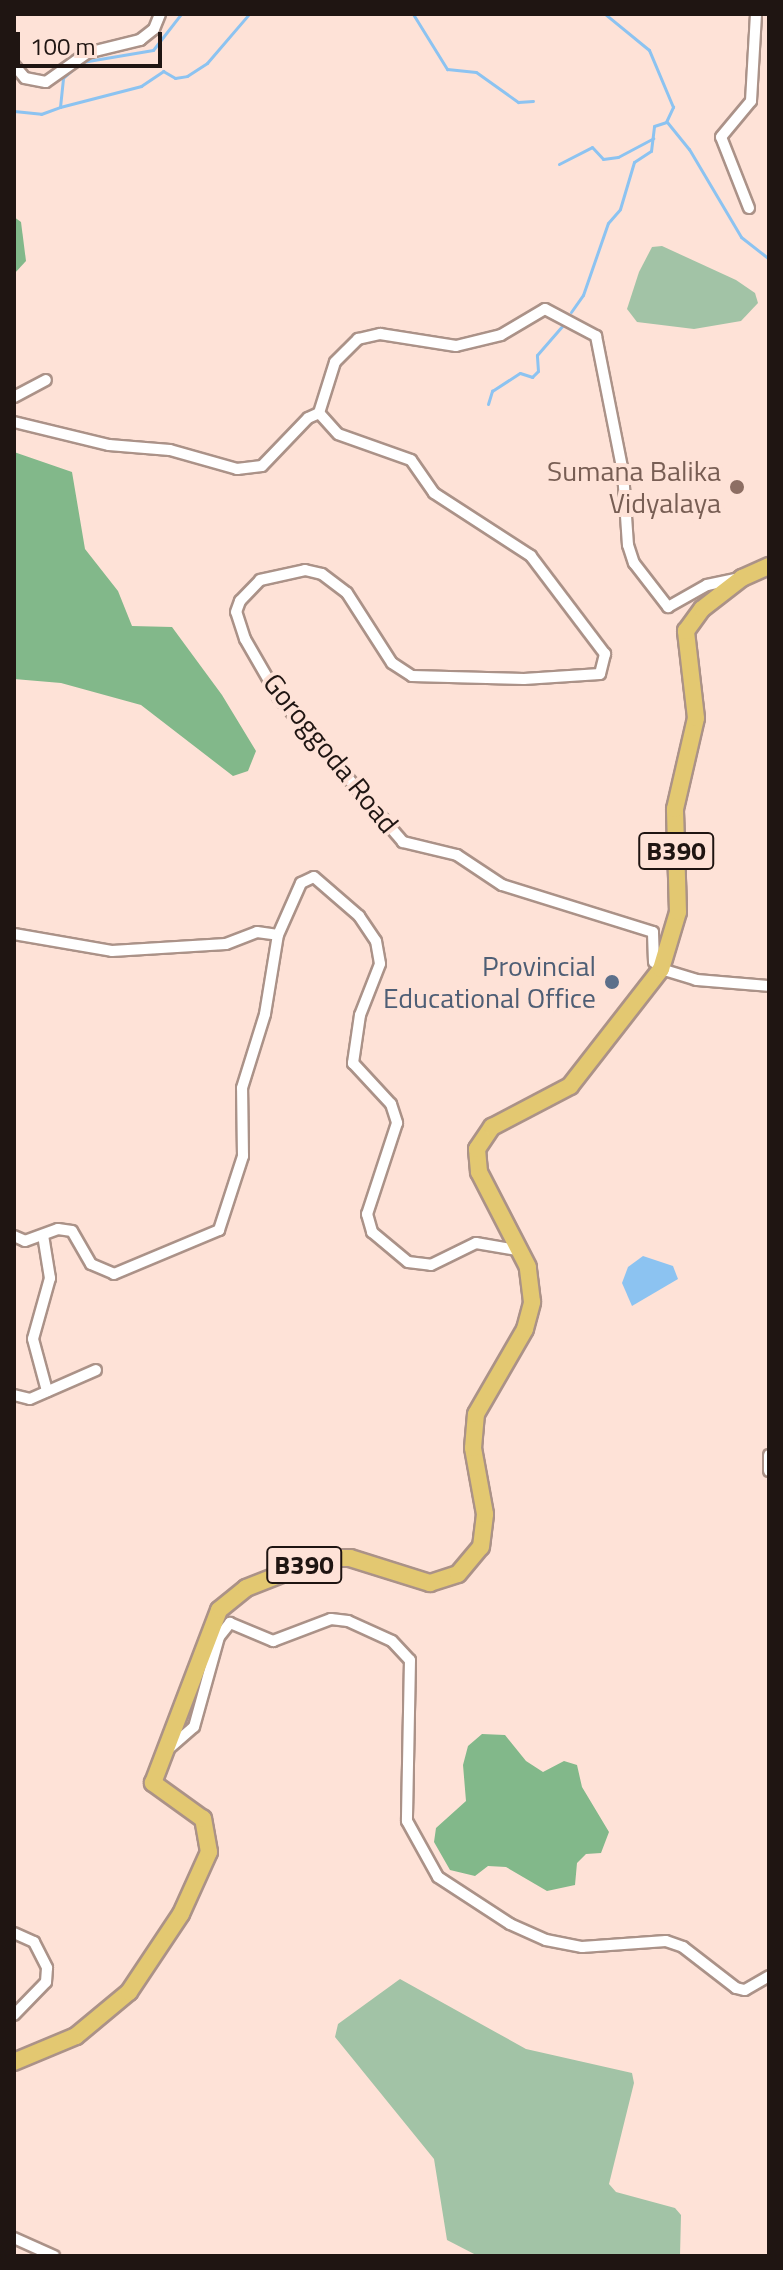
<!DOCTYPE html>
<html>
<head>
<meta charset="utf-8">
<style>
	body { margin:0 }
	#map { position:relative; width:783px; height:2270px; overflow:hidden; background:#fee2d7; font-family:"Titillium Web",sans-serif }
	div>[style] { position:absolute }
	.green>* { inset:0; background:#a2c3a6 }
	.forest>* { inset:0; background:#82b88a }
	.water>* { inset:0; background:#8cc3f1 }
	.stream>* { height:3px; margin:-1.5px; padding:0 1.5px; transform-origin:1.5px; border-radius:1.5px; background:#8cc3f1 }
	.roads { filter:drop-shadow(2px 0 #ab9288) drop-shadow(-2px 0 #ab9288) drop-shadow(0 2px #ab9288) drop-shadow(0 -2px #ab9288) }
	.street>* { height:10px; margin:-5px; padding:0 5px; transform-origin:5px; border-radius:5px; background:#fff }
	.primary>* { height:16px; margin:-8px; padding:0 8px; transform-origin:8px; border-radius:8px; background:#e3c871 }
	.dots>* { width:22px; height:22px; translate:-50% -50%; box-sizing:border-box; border:4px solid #fee2d7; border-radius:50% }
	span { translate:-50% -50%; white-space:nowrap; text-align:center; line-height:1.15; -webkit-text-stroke:8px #fee2d7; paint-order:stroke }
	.shield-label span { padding:2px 6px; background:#fee2d7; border:2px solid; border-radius:6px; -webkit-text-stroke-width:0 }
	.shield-label { font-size:26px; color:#1f1512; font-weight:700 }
	.education-label { font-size:28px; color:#785e54 }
	.right { translate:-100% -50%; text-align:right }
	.street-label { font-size:28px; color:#1f1512 }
	.service-label { font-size:28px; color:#4e5e75 }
	.frame { position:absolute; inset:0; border:16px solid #1f1512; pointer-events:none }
	.scale { position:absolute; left:16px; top:32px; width:146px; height:36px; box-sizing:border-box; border:4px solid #1f1512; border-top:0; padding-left:10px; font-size:24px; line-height:28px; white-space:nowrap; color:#1f1512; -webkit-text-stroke:6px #fee2d7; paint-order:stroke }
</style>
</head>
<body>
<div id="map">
	<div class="green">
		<i style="clip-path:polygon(662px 246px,736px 280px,755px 293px,758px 303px,741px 321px,694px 329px,637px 322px,627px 309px,639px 272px,652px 247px)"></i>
		<i style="clip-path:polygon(400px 1979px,526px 2049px,632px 2073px,634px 2083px,609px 2184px,616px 2192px,675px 2208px,681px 2215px,680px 2256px,478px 2256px,447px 2240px,434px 2159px,335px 2037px,338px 2024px)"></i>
	</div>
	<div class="forest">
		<i style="clip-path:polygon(14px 217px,21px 222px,26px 261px,14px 274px)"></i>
		<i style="clip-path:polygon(14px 452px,72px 472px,85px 549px,118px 591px,132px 626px,172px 627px,222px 695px,256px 751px,248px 771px,233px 776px,141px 705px,61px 683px,14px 679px)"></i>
		<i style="clip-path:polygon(482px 1734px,505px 1735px,526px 1761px,543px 1772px,564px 1761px,577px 1765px,582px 1787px,609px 1832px,601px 1853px,586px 1854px,577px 1863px,575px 1885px,547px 1891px,506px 1867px,488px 1866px,475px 1876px,450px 1870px,434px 1842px,436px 1828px,466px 1801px,463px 1765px,468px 1746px)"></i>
	</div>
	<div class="water">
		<i style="clip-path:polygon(643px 1256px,673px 1266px,678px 1279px,632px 1306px,622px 1283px,628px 1267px)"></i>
	</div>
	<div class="stream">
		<i style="left:413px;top:14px;width:65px;rotate:58.3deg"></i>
		<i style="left:447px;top:69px;width:29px;rotate:6deg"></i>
		<i style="left:476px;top:72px;width:52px;rotate:35.5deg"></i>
		<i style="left:518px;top:102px;width:15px;rotate:-4deg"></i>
		<i style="left:82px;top:62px;width:72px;rotate:-9.6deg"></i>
		<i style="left:153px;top:50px;width:46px;rotate:-52.1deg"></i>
		<i style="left:60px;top:107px;width:84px;rotate:-14.5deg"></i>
		<i style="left:141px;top:86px;width:27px;rotate:-34deg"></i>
		<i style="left:163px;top:71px;width:14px;rotate:30deg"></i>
		<i style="left:175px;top:78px;width:12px;rotate:-9deg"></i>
		<i style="left:187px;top:76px;width:24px;rotate:-33deg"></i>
		<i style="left:207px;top:63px;width:65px;rotate:-49.4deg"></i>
		<i style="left:14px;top:111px;width:27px;rotate:6deg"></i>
		<i style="left:41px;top:114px;width:20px;rotate:-20deg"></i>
		<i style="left:60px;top:107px;width:29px;rotate:-84deg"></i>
		<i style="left:63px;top:78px;width:13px;rotate:-42deg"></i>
		<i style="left:667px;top:122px;width:35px;rotate:51deg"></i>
		<i style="left:689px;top:149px;width:102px;rotate:59.4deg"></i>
		<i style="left:741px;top:237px;width:36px;rotate:38deg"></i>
		<i style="left:559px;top:164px;width:37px;rotate:-27deg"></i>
		<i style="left:592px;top:147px;width:16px;rotate:47deg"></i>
		<i style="left:603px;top:159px;width:15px;rotate:-8deg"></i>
		<i style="left:618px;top:157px;width:40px;rotate:-28deg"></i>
		<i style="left:571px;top:312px;width:21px;rotate:-55deg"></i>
		<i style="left:583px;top:295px;width:76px;rotate:-70.9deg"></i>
		<i style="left:608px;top:223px;width:18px;rotate:-49deg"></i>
		<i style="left:620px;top:209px;width:49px;rotate:-73.4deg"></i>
		<i style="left:634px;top:162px;width:20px;rotate:-33deg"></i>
		<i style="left:651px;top:151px;width:25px;rotate:-83deg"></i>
		<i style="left:654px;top:126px;width:13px;rotate:-18deg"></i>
		<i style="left:666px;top:122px;width:17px;rotate:-65deg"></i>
		<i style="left:673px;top:107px;width:62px;rotate:-112.8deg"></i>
		<i style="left:649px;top:50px;width:57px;rotate:-140.7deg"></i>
		<i style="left:488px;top:404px;width:14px;rotate:-73deg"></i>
		<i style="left:492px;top:391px;width:33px;rotate:-33deg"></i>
		<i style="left:520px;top:373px;width:13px;rotate:18deg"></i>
		<i style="left:532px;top:377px;width:8px;rotate:-45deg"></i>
		<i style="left:538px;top:371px;width:16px;rotate:-94deg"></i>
		<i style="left:537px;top:355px;width:40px;rotate:-49deg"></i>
	</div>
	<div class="roads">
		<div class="street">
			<i style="left:14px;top:65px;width:17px;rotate:50deg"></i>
			<i style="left:25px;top:78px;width:21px;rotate:11deg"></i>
			<i style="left:46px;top:82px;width:50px;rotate:-35.3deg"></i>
			<i style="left:87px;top:53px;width:55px;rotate:-13.8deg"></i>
			<i style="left:140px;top:40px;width:18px;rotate:-38deg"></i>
			<i style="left:154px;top:29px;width:16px;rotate:-68deg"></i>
			<i style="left:749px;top:208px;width:76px;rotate:-111.5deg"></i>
			<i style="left:721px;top:137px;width:47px;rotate:-50.2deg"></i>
			<i style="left:751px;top:101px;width:87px;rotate:-86.7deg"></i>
			<i style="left:14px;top:397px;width:36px;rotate:-28deg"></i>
			<i style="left:14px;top:422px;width:98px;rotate:13.6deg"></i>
			<i style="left:109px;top:445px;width:61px;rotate:4.7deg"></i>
			<i style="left:170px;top:450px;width:70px;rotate:15.8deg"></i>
			<i style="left:237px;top:469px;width:25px;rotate:-7deg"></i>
			<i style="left:262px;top:466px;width:66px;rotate:-46.2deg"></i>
			<i style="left:308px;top:418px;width:12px;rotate:-24deg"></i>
			<i style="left:14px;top:934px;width:99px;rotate:9.8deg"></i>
			<i style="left:112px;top:951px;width:114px;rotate:-3.5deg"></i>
			<i style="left:226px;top:944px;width:33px;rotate:-21deg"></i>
			<i style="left:257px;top:932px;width:21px;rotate:8deg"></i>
			<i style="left:663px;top:965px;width:9px;rotate:-162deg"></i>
			<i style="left:654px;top:962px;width:30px;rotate:-92deg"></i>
			<i style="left:653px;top:932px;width:158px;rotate:-162.7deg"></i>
			<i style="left:502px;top:885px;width:54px;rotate:-146.3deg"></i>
			<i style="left:457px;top:855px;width:56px;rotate:-166.5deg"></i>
			<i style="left:403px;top:842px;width:190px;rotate:-130.7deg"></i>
			<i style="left:279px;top:698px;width:68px;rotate:-120deg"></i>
			<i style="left:245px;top:639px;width:28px;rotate:-108deg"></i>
			<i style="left:236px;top:612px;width:12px;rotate:-70deg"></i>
			<i style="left:240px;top:601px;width:29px;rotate:-46deg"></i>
			<i style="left:260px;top:580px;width:46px;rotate:-12.5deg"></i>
			<i style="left:305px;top:570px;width:17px;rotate:13deg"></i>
			<i style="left:322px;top:574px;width:31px;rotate:37deg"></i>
			<i style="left:347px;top:593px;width:83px;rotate:57.3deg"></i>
			<i style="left:392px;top:663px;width:24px;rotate:33deg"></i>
			<i style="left:412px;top:676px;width:112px;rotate:1.5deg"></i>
			<i style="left:524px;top:679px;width:76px;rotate:-3.8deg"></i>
			<i style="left:600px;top:674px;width:21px;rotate:-76deg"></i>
			<i style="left:605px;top:654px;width:123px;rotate:-127.1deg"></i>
			<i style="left:531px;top:556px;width:116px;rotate:-147deg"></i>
			<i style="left:434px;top:493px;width:40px;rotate:-124.9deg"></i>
			<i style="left:411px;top:460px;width:77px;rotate:-160.4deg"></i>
			<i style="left:338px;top:434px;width:28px;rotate:-132deg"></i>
			<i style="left:319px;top:413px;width:53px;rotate:-72.6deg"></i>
			<i style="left:335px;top:362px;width:33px;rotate:-45deg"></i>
			<i style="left:358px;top:339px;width:23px;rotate:-13deg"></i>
			<i style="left:380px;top:334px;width:77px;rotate:9deg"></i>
			<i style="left:456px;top:346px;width:46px;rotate:-13.7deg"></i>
			<i style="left:501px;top:335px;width:51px;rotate:-30.6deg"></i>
			<i style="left:545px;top:309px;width:58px;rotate:27.9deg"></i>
			<i style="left:596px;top:336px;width:139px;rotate:78.8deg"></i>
			<i style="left:623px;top:472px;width:73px;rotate:86.1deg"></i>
			<i style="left:628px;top:545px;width:19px;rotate:72deg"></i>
			<i style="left:634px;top:563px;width:56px;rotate:52.3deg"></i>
			<i style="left:668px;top:607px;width:45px;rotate:-29.4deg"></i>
			<i style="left:707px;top:585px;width:34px;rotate:-12deg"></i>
			<i style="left:661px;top:969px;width:37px;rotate:17deg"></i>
			<i style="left:696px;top:980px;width:73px;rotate:4.7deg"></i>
			<i style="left:43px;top:1235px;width:44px;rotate:80.8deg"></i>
			<i style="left:50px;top:1278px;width:63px;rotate:105.6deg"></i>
			<i style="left:33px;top:1339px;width:54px;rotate:74.9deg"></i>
			<i style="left:14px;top:1236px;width:12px;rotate:24deg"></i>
			<i style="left:25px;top:1241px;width:35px;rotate:-20deg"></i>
			<i style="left:58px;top:1229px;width:14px;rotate:8deg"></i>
			<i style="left:72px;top:1231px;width:38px;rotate:60deg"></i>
			<i style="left:91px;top:1264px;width:25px;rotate:23deg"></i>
			<i style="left:114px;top:1274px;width:114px;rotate:-22.7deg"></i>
			<i style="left:219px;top:1230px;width:78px;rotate:-72deg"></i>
			<i style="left:243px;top:1156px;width:68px;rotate:-90.8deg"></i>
			<i style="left:242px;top:1088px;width:77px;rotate:-72.7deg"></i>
			<i style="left:265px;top:1014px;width:80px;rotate:-80.7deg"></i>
			<i style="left:278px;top:935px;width:57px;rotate:-66.1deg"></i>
			<i style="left:301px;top:883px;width:14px;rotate:-25deg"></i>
			<i style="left:314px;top:877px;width:60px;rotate:40.9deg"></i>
			<i style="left:359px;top:916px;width:30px;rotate:56deg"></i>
			<i style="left:376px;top:941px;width:23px;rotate:80deg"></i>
			<i style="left:380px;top:964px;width:55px;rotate:111.4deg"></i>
			<i style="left:360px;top:1015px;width:49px;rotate:98.3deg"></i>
			<i style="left:353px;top:1063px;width:56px;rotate:47.2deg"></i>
			<i style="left:391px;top:1104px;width:20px;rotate:72deg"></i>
			<i style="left:397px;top:1123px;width:96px;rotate:108.2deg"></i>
			<i style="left:367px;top:1214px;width:19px;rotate:74deg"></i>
			<i style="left:372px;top:1232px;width:47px;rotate:39.8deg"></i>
			<i style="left:408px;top:1262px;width:23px;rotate:7deg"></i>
			<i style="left:431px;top:1265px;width:50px;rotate:-26.1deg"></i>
			<i style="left:476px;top:1243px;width:42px;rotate:9.7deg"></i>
			<i style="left:14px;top:1395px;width:16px;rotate:14deg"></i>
			<i style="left:30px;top:1399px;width:72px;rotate:-23.7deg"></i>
			<i style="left:769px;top:1455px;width:16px;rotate:90deg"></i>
			<i style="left:165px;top:1752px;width:38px;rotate:-41deg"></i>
			<i style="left:194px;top:1727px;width:93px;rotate:-74.5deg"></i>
			<i style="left:219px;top:1637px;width:18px;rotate:-52deg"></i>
			<i style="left:230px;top:1623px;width:47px;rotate:22.7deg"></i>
			<i style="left:273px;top:1641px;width:62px;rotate:-20.8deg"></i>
			<i style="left:331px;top:1619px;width:17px;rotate:7deg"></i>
			<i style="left:348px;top:1621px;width:48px;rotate:24.4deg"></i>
			<i style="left:392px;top:1641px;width:26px;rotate:47deg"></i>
			<i style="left:410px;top:1660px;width:161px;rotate:91.1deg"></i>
			<i style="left:407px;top:1821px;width:64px;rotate:61deg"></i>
			<i style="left:438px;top:1877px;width:86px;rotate:33.1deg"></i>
			<i style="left:510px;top:1924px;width:39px;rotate:24deg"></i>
			<i style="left:546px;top:1940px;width:37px;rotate:11deg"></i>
			<i style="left:582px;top:1947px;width:84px;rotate:-4.1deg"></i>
			<i style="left:666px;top:1941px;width:18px;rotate:19deg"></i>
			<i style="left:683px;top:1947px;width:67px;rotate:37.7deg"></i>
			<i style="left:736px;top:1988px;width:9px;rotate:13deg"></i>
			<i style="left:745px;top:1990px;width:28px;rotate:-30deg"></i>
			<i style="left:14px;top:1933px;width:22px;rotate:24deg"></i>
			<i style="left:34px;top:1942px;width:29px;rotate:63deg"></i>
			<i style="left:47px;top:1968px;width:14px;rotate:94deg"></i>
			<i style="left:46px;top:1982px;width:46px;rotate:134.1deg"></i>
			<i style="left:14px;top:2238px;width:44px;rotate:24.2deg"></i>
		</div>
		<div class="primary">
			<i style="left:14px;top:2062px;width:67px;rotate:-22.8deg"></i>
			<i style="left:76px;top:2036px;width:69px;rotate:-39.7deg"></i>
			<i style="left:129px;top:1992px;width:94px;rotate:-56.3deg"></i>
			<i style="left:181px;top:1914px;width:68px;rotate:-65.7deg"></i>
			<i style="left:209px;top:1852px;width:34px;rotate:-100deg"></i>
			<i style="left:203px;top:1819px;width:62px;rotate:-144.2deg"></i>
			<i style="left:153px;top:1783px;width:185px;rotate:-69.1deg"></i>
			<i style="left:219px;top:1610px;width:35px;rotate:-39deg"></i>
			<i style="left:246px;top:1588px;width:82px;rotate:-21.5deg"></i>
			<i style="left:322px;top:1558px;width:28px"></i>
			<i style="left:350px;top:1558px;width:84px;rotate:17.4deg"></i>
			<i style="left:430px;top:1583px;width:29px;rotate:-18deg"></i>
			<i style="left:458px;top:1574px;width:35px;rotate:-50deg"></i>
			<i style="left:481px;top:1547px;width:33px;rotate:-83deg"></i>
			<i style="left:485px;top:1514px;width:67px;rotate:-100.3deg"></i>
			<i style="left:473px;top:1448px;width:34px;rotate:-85deg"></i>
			<i style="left:476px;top:1414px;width:98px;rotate:-60deg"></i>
			<i style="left:525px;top:1329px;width:28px;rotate:-75deg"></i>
			<i style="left:532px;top:1302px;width:35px;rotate:-97deg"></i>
			<i style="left:528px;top:1267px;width:107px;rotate:-117.3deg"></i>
			<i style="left:479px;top:1172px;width:23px;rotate:-95deg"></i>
			<i style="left:477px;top:1149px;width:27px;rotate:-56deg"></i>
			<i style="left:492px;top:1127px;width:88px;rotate:-27.7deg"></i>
			<i style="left:570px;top:1086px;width:148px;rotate:-52.1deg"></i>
			<i style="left:661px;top:969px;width:59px;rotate:-73.4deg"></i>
			<i style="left:678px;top:912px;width:103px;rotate:-91.7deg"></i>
			<i style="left:675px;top:809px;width:93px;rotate:-77deg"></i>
			<i style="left:696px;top:718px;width:88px;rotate:-96.6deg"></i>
			<i style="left:686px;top:631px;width:27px;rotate:-54deg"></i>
			<i style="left:702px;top:609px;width:51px;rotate:-37.8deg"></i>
			<i style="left:742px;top:578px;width:30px;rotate:-24deg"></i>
		</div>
	</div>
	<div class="dots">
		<i style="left:737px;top:487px;background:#8d6e63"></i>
		<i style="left:612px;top:982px;background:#5c6f8a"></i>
	</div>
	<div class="shield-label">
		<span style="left:676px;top:851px">B390</span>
		<span style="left:304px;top:1565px">B390</span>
	</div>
	<div class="education-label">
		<span class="right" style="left:721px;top:487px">Sumana Balika<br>Vidyalaya</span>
	</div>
	<div class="street-label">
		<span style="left:331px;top:753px;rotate:51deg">Goroggoda Road</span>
	</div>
	<div class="service-label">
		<span class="right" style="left:596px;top:982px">Provincial<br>Educational Office</span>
	</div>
	<div class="frame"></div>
	<div class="scale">100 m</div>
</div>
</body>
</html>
